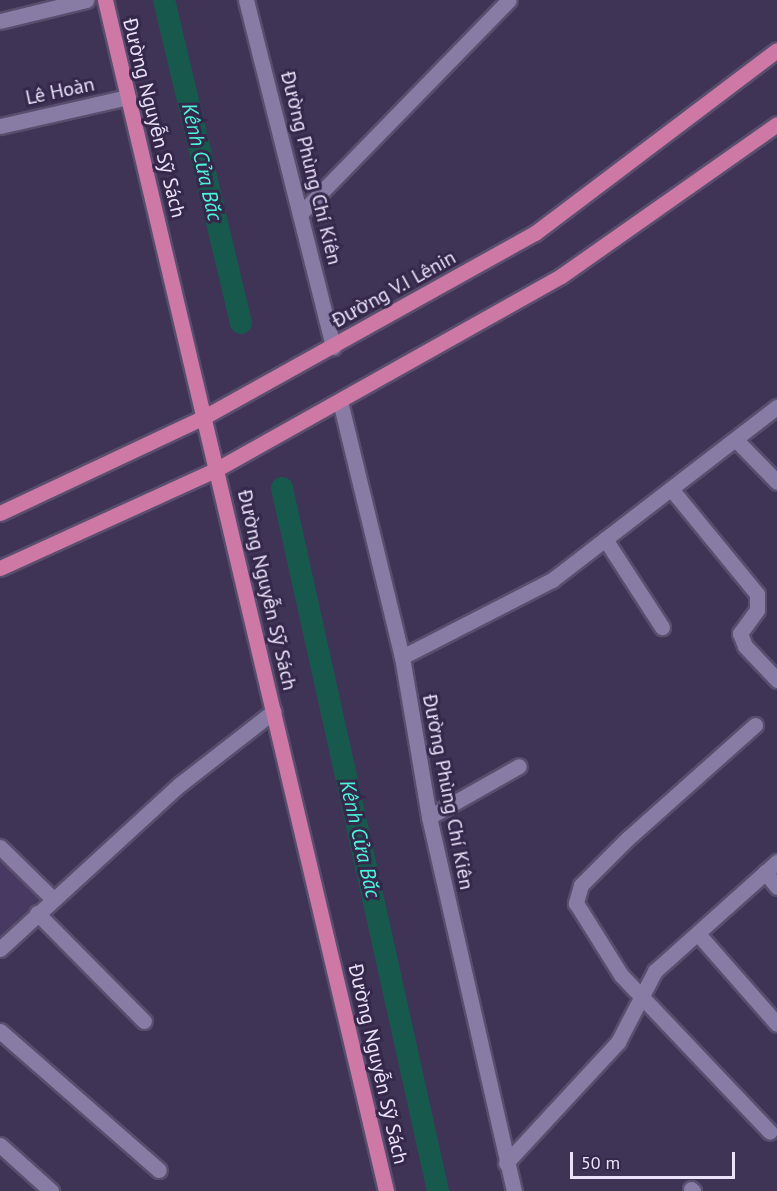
<!DOCTYPE html>
<html>
<head>
<meta charset="utf-8">
<style>
	body { margin:0 }
	#map { position:relative; width:777px; height:1191px; overflow:hidden; background:#3f3356; font-family:"PT Sans",sans-serif }
	div>[style] { position:absolute }
	.built>* { inset:0; background:#483963 }
	.canal>* { height:22px; margin:-11px; padding:0 11px; transform-origin:11px; border-radius:11px; background:#18594e }
	.roads { filter:drop-shadow(2px 0 #594e6d) drop-shadow(-2px 0 #594e6d) drop-shadow(0 2px #594e6d) drop-shadow(0 -2px #594e6d) }
	.minor>* { height:15px; margin:-7.5px; padding:0 7.5px; transform-origin:7.5px; border-radius:7.5px; background:#887ba4 }
	.major>* { height:15px; margin:-7.5px; padding:0 7.5px; transform-origin:7.5px; border-radius:7.5px; background:#ce78a6 }
	span { translate:-50% -50%; white-space:nowrap; text-align:center; line-height:1.15; -webkit-text-stroke:6px #35284b; paint-order:stroke }
	.street-label { font-size:20px; color:#eae3fa }
	.water-label { font-size:21px; color:#4cf4d8; font-style:italic }
	.scale { position:absolute; left:570px; top:1152px; width:165px; height:27px; box-sizing:border-box; border:3px solid #eae3fa; border-top:0; padding-left:8px; font-size:18px; line-height:21px; white-space:nowrap; color:#eae3fa; -webkit-text-stroke:4px #35284b; paint-order:stroke }
</style>
</head>
<body>
<div id="map">
	<div class="built">
		<i style="clip-path:polygon(0 858px,40px 898px,0 936px)"></i>
	</div>
	<div class="canal">
		<i style="left:164px;top:0;width:332px;rotate:76.6deg"></i>
		<i style="left:282px;top:488px;width:720px;rotate:77.49deg"></i>
	</div>
	<div class="roads">
		<div class="minor">
			<i style="left:246px;top:0;width:358px;rotate:75.9deg"></i>
			<i style="left:0;top:21px;width:89px;rotate:-13.7deg"></i>
			<i style="left:0;top:126px;width:131px;rotate:-12.8deg"></i>
			<i style="left:302px;top:212px;width:296px;rotate:-45.7deg"></i>
			<i style="left:340px;top:401px;width:263px;rotate:76.4deg"></i>
			<i style="left:402px;top:657px;width:162px;rotate:80.4deg"></i>
			<i style="left:429px;top:817px;width:384px;rotate:77.2deg"></i>
			<i style="left:737px;top:441px;width:57px;rotate:45.7deg"></i>
			<i style="left:672px;top:490px;width:134px;rotate:50.7deg"></i>
			<i style="left:757px;top:594px;width:16px;rotate:90deg"></i>
			<i style="left:757px;top:610px;width:29px;rotate:126deg"></i>
			<i style="left:740px;top:633px;width:14px;rotate:69deg"></i>
			<i style="left:745px;top:646px;width:47px;rotate:46.7deg"></i>
			<i style="left:605px;top:539px;width:105px;rotate:57.1deg"></i>
			<i style="left:402px;top:657px;width:169px;rotate:-27.2deg"></i>
			<i style="left:552px;top:580px;width:284px;rotate:-37.6deg"></i>
			<i style="left:755px;top:725px;width:171px;rotate:138.3deg"></i>
			<i style="left:627px;top:839px;width:65px;rotate:135deg"></i>
			<i style="left:581px;top:885px;width:19px;rotate:106deg"></i>
			<i style="left:576px;top:903px;width:85px;rotate:58deg"></i>
			<i style="left:621px;top:975px;width:216px;rotate:46.5deg"></i>
			<i style="left:429px;top:817px;width:103px;rotate:-29.5deg"></i>
			<i style="left:0;top:847px;width:74px;rotate:44.5deg"></i>
			<i style="left:765px;top:872px;width:19px;rotate:51deg"></i>
			<i style="left:37px;top:913px;width:152px;rotate:45.3deg"></i>
			<i style="left:699px;top:935px;width:118px;rotate:48.8deg"></i>
			<i style="left:0;top:949px;width:243px;rotate:-42.5deg"></i>
			<i style="left:179px;top:785px;width:120px;rotate:-37.9deg"></i>
			<i style="left:0;top:1031px;width:211px;rotate:41.2deg"></i>
			<i style="left:0;top:1145px;width:69px;rotate:42deg"></i>
			<i style="left:506px;top:1163px;width:165px;rotate:-47.2deg"></i>
			<i style="left:618px;top:1042px;width:80px;rotate:-62.5deg"></i>
			<i style="left:655px;top:971px;width:164px;rotate:-41.8deg"></i>
			<i style="left:691px;top:1189px;width:3px;rotate:45deg"></i>
		</div>
		<div class="major">
			<i style="left:105px;top:0;width:1224px;rotate:76.72deg"></i>
			<i style="left:0;top:513px;width:225px;rotate:-25.2deg"></i>
			<i style="left:204px;top:417px;width:379px;rotate:-29.1deg"></i>
			<i style="left:535px;top:233px;width:303px;rotate:-37.1deg"></i>
			<i style="left:0;top:568px;width:239px;rotate:-24.5deg"></i>
			<i style="left:217px;top:469px;width:394px;rotate:-29.3deg"></i>
			<i style="left:561px;top:276px;width:264px;rotate:-35.1deg"></i>
		</div>
	</div>
	<div class="street-label">
		<span style="left:60px;top:91px;rotate:-12deg">Lê Hoàn</span>
		<span style="left:154px;top:118px;rotate:76deg">Đường Nguyễn Sỹ Sách</span>
		<span style="left:311px;top:168px;rotate:76deg">Đường Phùng Chí Kiên</span>
		<span style="left:394px;top:289px;rotate:-29deg">Đường V.I Lênin</span>
		<span style="left:267px;top:590px;rotate:77deg">Đường Nguyễn Sỹ Sách</span>
		<span style="left:448px;top:792px;rotate:79deg">Đường Phùng Chí Kiên</span>
		<span style="left:378px;top:1064px;rotate:77deg">Đường Nguyễn Sỹ Sách</span>
	</div>
	<div class="water-label">
		<span style="left:202px;top:162px;rotate:77deg">Kênh Cửa Bắc</span>
		<span style="left:360px;top:839px;rotate:77deg">Kênh Cửa Bắc</span>
	</div>
	<div class="scale">50 m</div>
</div>
</body>
</html>
